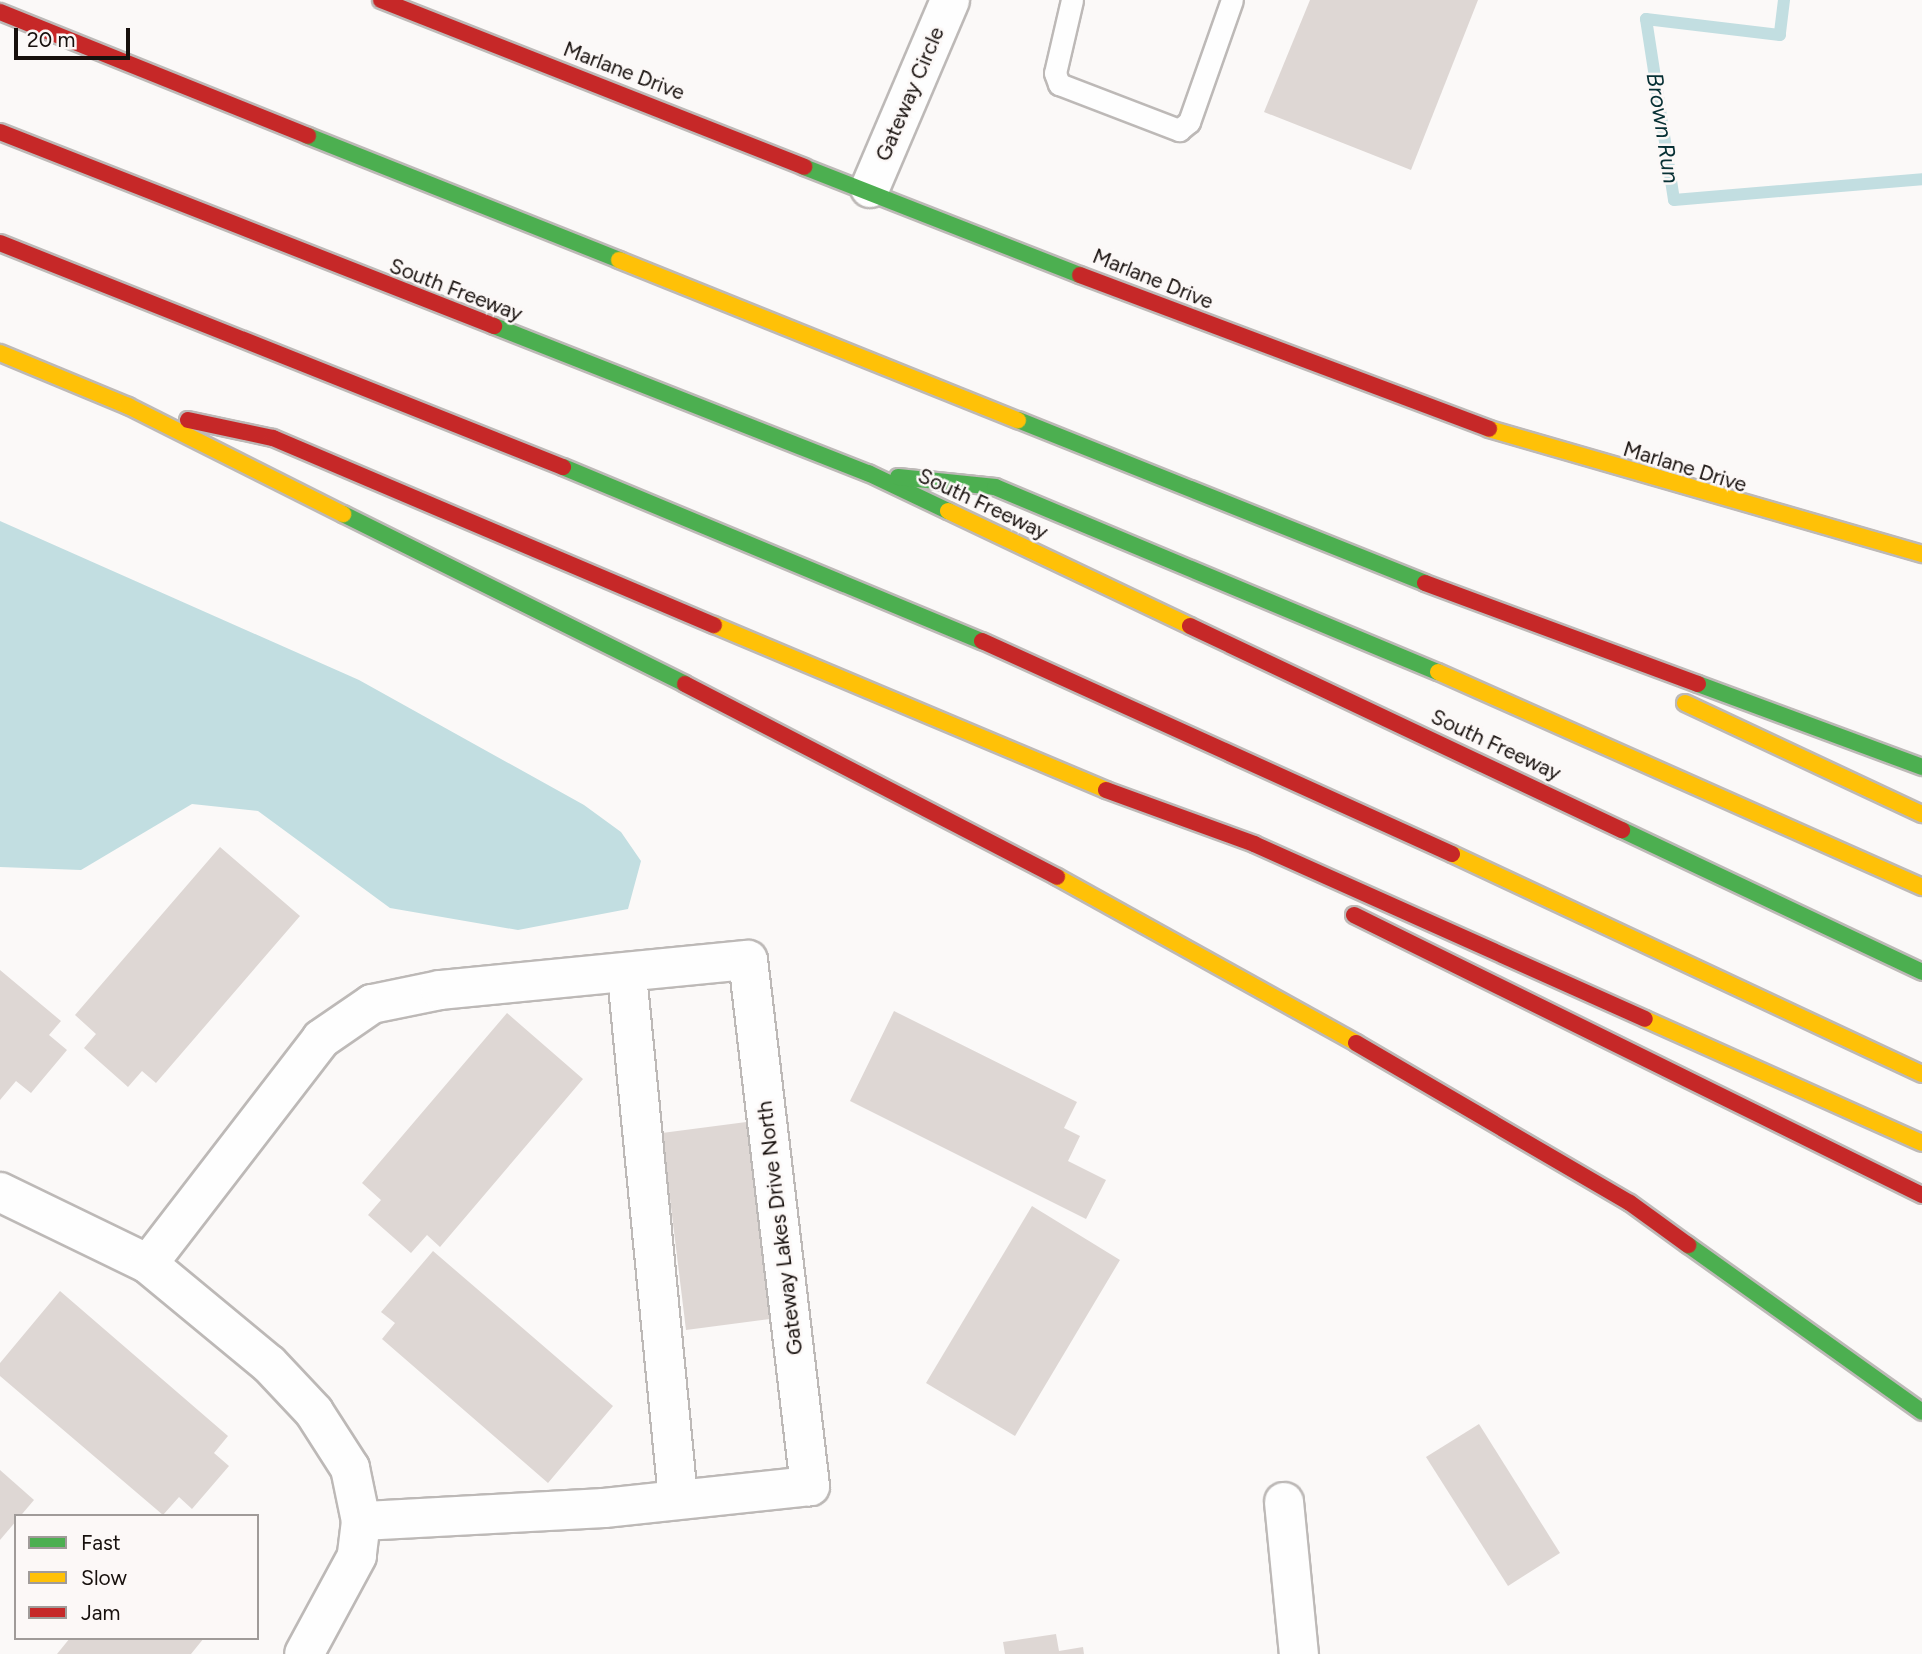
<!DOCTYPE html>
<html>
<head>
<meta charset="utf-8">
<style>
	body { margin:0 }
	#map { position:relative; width:1922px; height:1654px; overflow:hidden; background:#fbf9f8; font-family:Figtree,sans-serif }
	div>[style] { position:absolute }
	.water>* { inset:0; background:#c2dee1 }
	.stream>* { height:12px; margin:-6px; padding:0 6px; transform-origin:6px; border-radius:6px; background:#c2dee1 }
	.building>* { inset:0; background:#ded7d4 }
	.roads { filter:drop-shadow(2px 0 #bdb9b7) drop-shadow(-2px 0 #bdb9b7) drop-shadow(0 2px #bdb9b7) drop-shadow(0 -2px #bdb9b7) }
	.lane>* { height:21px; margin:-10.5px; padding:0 10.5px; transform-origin:10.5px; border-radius:10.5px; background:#fefefe }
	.street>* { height:38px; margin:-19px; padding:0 19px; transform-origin:19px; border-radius:19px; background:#fefefe }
	.fast>* { height:16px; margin:-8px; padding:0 8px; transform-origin:8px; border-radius:8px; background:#4caf50 }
	.slow>* { height:16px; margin:-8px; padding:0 8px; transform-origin:8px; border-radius:8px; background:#ffc107 }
	.jam>* { height:16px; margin:-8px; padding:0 8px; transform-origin:8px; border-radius:8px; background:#c62828 }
	span { translate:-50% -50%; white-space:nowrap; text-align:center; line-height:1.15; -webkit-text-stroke:5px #fcf8f7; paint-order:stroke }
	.street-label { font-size:21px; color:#17100d }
	.water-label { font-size:23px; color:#073034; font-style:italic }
	.legend { position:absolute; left:14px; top:1514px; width:245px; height:126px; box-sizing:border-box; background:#fcf8f7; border:2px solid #a09b99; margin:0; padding:9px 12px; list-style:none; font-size:21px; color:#17100d }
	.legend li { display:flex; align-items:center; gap:14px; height:35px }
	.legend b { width:35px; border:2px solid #a09b99 }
	.scale { position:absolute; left:14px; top:28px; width:116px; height:32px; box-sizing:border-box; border:4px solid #17100d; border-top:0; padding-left:9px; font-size:21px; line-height:24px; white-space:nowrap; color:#17100d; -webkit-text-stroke:5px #fcf8f7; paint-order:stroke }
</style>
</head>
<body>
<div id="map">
	<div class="water">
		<i style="clip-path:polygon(0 521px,359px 680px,584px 805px,621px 832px,641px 861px,628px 909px,518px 930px,390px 908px,258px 811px,192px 804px,81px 870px,0 867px)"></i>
	</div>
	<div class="stream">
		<i style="left:1784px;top:0;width:35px;rotate:97deg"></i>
		<i style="left:1780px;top:35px;width:135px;rotate:-173.2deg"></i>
		<i style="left:1646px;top:19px;width:183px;rotate:81.2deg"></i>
		<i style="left:1674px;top:200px;width:249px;rotate:-4.8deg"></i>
	</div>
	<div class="building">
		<i style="clip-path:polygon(1310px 0,1478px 0,1411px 170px,1264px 112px)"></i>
		<i style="clip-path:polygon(220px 847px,300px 916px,156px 1083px,142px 1071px,128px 1087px,84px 1048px,96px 1034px,75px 1015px)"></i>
		<i style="clip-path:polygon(0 970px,61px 1021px,49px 1035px,67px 1050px,31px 1093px,16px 1081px,0 1100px)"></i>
		<i style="clip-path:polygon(894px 1011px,1077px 1102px,1064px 1128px,1080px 1136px,1068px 1161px,1106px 1180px,1086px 1219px,850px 1101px)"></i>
		<i style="clip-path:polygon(507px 1013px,583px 1079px,440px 1247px,427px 1235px,411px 1253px,368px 1215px,381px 1200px,362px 1183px)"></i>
		<i style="clip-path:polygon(754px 1121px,778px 1318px,686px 1330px,662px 1133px)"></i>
		<i style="clip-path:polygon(1032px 1206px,1120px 1260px,1015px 1436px,926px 1383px)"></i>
		<i style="clip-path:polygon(433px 1251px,613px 1406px,548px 1483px,382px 1339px,395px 1323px,381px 1312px)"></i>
		<i style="clip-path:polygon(60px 1291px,228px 1436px,214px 1453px,229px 1466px,192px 1509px,179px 1497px,163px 1515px,0 1376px,0 1363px)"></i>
		<i style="clip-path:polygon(1479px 1424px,1560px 1553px,1508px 1586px,1426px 1457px)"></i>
		<i style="clip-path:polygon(0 1470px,34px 1500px,0 1540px)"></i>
		<i style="clip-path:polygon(1056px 1634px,1059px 1651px,1083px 1647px,1084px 1654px,1005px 1654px,1003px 1642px)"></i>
		<i style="clip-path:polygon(70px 1638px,204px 1638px,191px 1654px,57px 1654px)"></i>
	</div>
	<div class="roads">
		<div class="lane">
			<i style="left:1072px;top:0;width:75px;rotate:103.1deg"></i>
			<i style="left:1055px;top:73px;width:12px;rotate:70deg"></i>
			<i style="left:1059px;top:84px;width:129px;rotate:21deg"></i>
			<i style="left:1179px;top:130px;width:13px;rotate:-39deg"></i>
			<i style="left:1189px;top:122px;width:129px;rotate:-70.6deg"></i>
		</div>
		<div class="street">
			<i style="left:870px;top:188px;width:204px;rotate:-66.9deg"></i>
			<i style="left:627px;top:975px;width:525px;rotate:84.43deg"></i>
			<i style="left:0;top:1192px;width:165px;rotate:25.9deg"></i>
			<i style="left:148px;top:1264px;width:157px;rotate:39.6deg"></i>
			<i style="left:269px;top:1364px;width:66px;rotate:46.8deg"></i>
			<i style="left:314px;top:1412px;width:67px;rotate:57.3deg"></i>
			<i style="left:350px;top:1468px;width:54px;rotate:78.3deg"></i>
			<i style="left:361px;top:1521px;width:35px;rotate:97deg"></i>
			<i style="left:357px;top:1556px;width:111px;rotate:118.4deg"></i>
			<i style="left:148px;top:1264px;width:284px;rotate:-52.4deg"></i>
			<i style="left:321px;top:1039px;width:62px;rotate:-34.5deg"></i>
			<i style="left:372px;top:1004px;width:69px;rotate:-11.6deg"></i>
			<i style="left:440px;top:990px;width:309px;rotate:-5.6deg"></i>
			<i style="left:748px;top:960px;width:530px;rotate:83.28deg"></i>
			<i style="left:810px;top:1486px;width:207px;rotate:173.9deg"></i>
			<i style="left:604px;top:1508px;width:243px;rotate:176.9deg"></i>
			<i style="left:1284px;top:1502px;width:153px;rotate:84.4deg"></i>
		</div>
		<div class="fast">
			<i style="left:308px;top:136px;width:335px;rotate:21.7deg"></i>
			<i style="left:804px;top:167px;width:296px;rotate:21.4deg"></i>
			<i style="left:494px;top:326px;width:402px;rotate:21.5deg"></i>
			<i style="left:868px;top:473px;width:89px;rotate:25.4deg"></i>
			<i style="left:1018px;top:420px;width:438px;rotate:21.8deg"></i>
			<i style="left:563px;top:467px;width:454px;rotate:22.6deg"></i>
			<i style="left:898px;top:477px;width:98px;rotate:5.9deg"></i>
			<i style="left:995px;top:487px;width:480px;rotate:22.7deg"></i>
			<i style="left:343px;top:514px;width:382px;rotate:26.4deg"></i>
			<i style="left:1698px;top:684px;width:239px;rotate:20.3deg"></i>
			<i style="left:1622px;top:830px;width:332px;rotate:25.3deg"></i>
			<i style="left:1688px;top:1245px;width:287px;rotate:35.5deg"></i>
		</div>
		<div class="slow">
			<i style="left:619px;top:260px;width:430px;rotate:21.9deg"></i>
			<i style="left:0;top:353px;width:139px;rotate:22.5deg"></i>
			<i style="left:128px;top:406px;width:241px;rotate:26.7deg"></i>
			<i style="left:1489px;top:429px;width:451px;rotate:16.1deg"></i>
			<i style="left:948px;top:511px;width:268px;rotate:25.4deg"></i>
			<i style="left:714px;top:625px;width:425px;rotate:22.8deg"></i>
			<i style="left:1438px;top:672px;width:530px;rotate:23.95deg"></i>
			<i style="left:1685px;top:703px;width:262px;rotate:25.1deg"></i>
			<i style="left:1452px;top:854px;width:519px;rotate:25.08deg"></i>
			<i style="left:1057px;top:877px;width:342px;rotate:29deg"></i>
			<i style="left:1645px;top:1019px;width:303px;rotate:24.1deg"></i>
		</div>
		<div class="jam">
			<i style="left:381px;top:0;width:455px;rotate:21.5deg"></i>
			<i style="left:0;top:12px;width:332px;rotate:21.9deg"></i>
			<i style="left:0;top:132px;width:531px;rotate:21.44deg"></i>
			<i style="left:0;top:243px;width:606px;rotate:21.7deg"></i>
			<i style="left:1080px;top:275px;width:437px;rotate:20.6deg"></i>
			<i style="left:188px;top:420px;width:87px;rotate:12deg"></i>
			<i style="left:273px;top:438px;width:479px;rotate:23deg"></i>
			<i style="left:1425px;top:583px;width:291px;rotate:20.3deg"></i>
			<i style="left:1190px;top:626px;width:478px;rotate:25.3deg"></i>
			<i style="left:982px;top:641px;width:516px;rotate:24.38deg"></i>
			<i style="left:685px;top:684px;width:419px;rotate:27.4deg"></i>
			<i style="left:1106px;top:790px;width:158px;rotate:20deg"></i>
			<i style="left:1254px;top:844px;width:428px;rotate:24.1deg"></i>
			<i style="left:1354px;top:915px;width:633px;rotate:26.24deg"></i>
			<i style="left:1356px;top:1043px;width:317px;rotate:30.3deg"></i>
			<i style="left:1630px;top:1203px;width:72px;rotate:35.9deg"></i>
		</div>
	</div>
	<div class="street-label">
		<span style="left:624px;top:71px;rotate:21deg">Marlane Drive</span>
		<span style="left:910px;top:94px;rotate:-67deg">Gateway Circle</span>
		<span style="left:1153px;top:279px;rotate:22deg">Marlane Drive</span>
		<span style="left:456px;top:290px;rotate:21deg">South Freeway</span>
		<span style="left:1685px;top:467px;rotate:17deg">Marlane Drive</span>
		<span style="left:983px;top:504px;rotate:25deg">South Freeway</span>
		<span style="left:1496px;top:745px;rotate:25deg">South Freeway</span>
		<span style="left:780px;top:1228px;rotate:-97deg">Gateway Lakes Drive North</span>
	</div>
	<div class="water-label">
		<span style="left:1663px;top:128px;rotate:81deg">Brown Run</span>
	</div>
	<ul class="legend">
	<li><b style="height:9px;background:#4caf50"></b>Fast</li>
	<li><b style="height:9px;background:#ffc107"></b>Slow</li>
	<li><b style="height:9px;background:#c62828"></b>Jam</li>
	</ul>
	<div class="scale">20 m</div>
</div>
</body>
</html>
